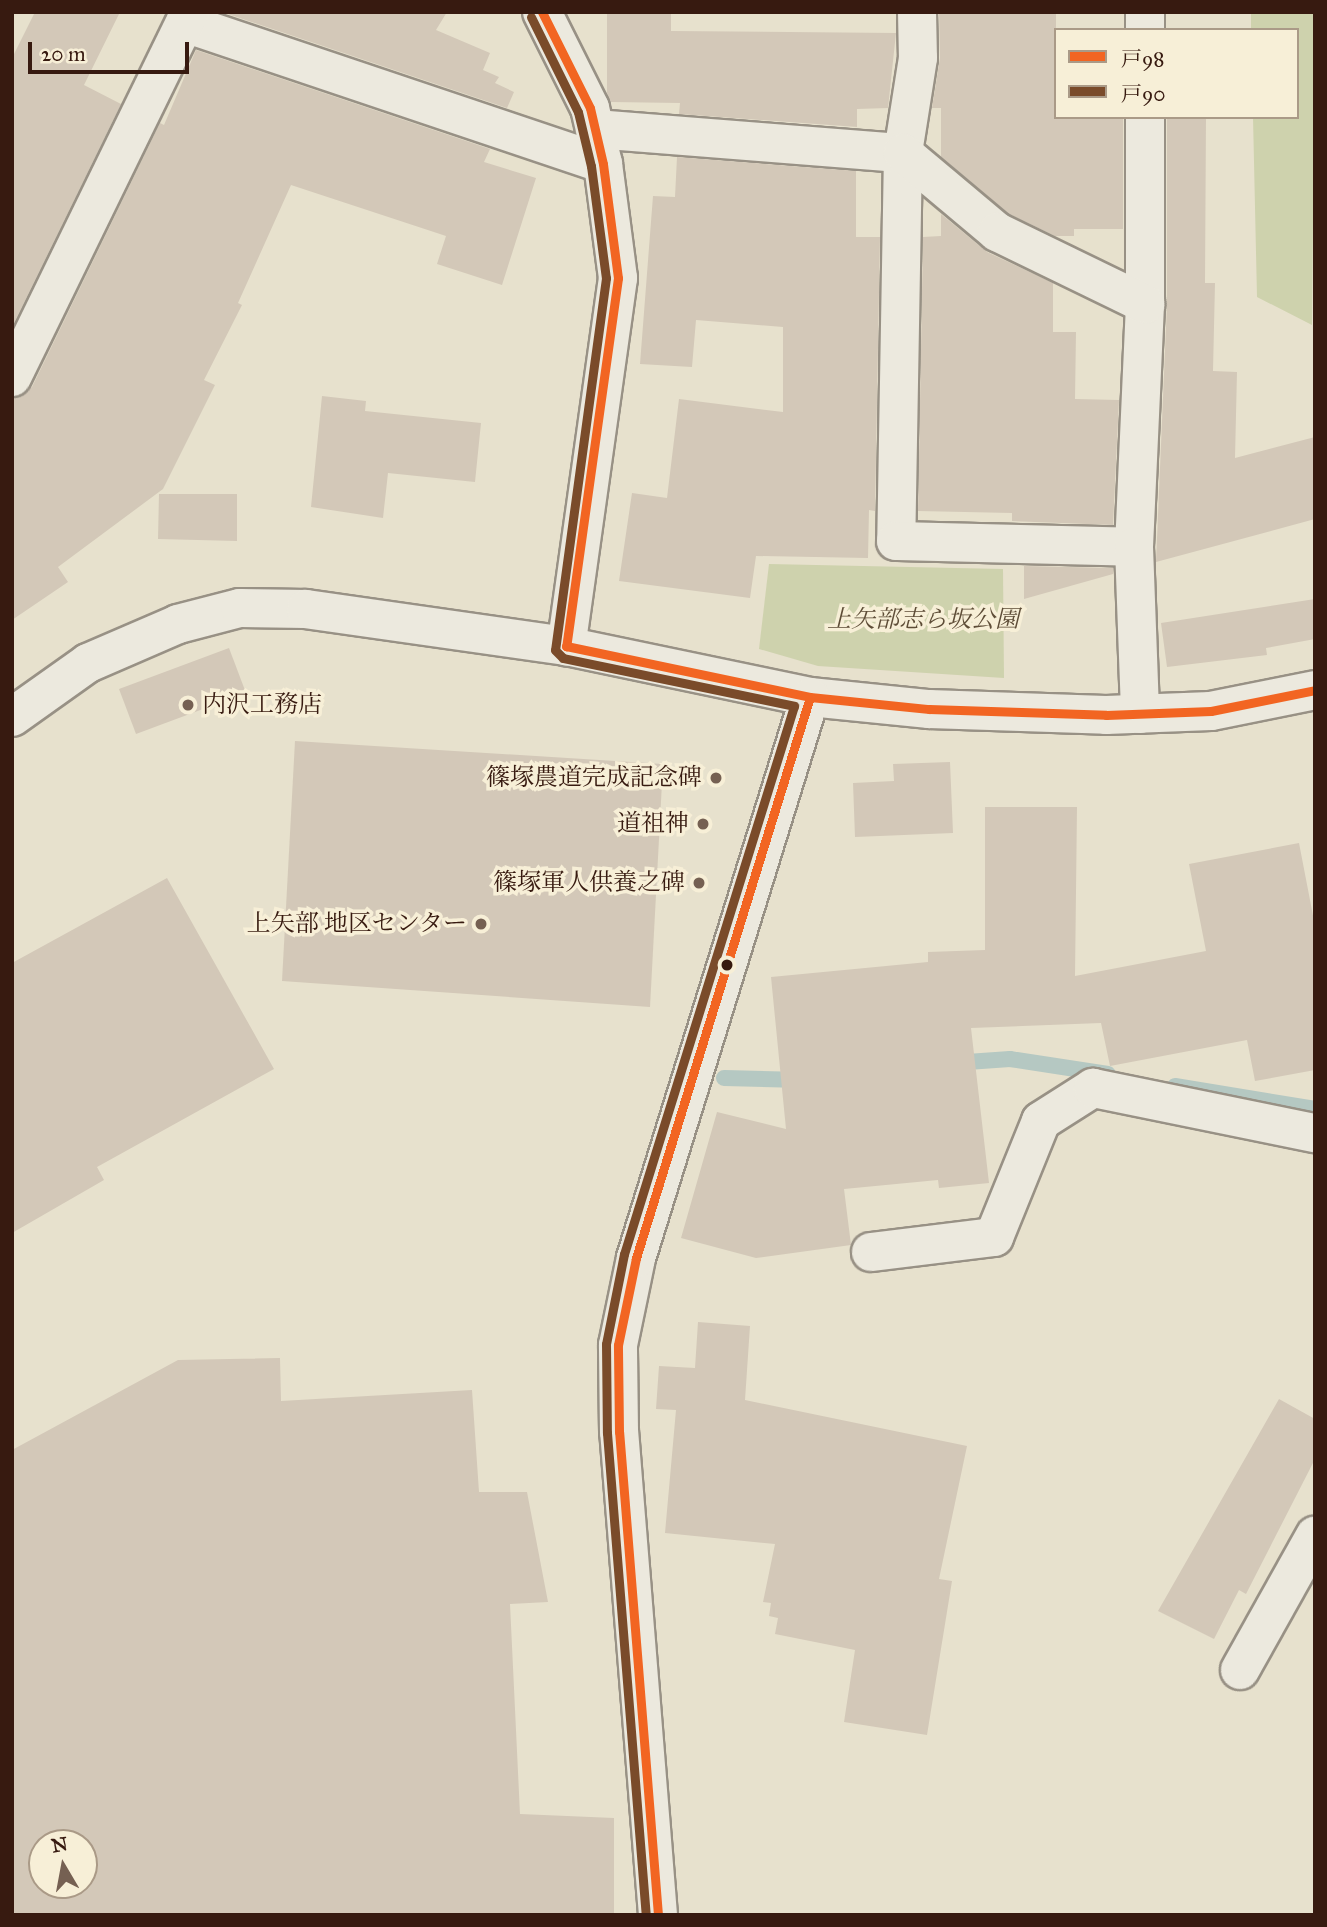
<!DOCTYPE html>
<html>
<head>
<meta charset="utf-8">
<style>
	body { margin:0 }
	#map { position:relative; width:1327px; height:1927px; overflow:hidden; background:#e7e1cd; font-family:"IM FELL Great Primer","Noto Serif JP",serif }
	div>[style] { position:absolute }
	.green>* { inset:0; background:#ced2ad }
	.stream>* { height:16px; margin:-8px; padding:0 8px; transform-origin:8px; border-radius:8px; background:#b5c8c2 }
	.building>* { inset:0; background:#d3c8b8 }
	.roads { filter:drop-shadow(2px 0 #989185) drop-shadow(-2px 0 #989185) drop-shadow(0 2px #989185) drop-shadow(0 -2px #989185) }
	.minor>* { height:38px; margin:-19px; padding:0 19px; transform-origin:19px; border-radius:19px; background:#ece9de }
	.bus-1>* { height:9px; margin:-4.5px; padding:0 4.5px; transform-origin:4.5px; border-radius:4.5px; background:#f26522 }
	.bus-2>* { height:9px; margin:-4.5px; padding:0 4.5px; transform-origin:4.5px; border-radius:4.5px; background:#7a4b2a }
	.dots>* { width:19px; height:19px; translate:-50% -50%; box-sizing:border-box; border:4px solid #f7efd7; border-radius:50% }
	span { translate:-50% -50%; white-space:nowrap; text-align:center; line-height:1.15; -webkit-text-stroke:7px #f7efd7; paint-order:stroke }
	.park-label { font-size:24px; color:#5e4d37; font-style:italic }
	.poi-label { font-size:24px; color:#371a10 }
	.left { translate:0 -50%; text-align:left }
	.right { translate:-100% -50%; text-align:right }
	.frame { position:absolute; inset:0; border:14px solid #371a10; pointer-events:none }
	.legend { position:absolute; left:1054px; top:28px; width:245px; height:91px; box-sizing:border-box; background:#f7efd7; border:2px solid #aa9a87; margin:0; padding:9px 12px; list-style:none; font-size:21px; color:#371a10 }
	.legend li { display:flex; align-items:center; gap:14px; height:35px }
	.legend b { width:35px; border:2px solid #aa9a87 }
	.north { position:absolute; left:28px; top:1829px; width:70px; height:70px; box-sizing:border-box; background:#f7efd7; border:2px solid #aa9a87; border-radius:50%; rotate:350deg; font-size:19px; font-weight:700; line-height:28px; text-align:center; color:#371a10 }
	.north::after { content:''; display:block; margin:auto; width:24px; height:32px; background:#756052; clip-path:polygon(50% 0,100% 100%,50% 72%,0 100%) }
	.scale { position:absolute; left:28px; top:42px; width:161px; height:32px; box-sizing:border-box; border:4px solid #371a10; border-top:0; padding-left:9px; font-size:21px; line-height:24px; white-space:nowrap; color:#371a10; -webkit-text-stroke:5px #f7efd7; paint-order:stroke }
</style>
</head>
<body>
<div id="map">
	<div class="green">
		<i style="clip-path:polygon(1251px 12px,1315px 12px,1312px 325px,1257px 297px,1253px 117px,1297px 117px,1297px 30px,1251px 30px)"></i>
		<i style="clip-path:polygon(769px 564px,1003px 569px,1004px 678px,818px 666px,759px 649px)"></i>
	</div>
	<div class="stream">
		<i style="left:953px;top:1063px;width:57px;rotate:-4deg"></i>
		<i style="left:1010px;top:1059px;width:99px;rotate:8.7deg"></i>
		<i style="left:724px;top:1078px;width:78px;rotate:1.5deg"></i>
		<i style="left:1175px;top:1086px;width:142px;rotate:9.3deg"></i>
	</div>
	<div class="building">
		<i style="clip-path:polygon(35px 12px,120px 12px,84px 85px,121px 104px,12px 327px,12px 58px)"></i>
		<i style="clip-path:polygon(222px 12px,447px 12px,436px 30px,490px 53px,483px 70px,499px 77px,495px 83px,514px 92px,507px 108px)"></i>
		<i style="clip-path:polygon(607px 12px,671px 12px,671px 31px,896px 33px,888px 108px,857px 109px,857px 127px,679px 114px,680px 103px,611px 102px,607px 93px)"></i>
		<i style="clip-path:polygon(939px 12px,1056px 12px,1056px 117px,1123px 117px,1123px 229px,1074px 229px,1074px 236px,1055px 236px,1009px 214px,941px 157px,941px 108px,932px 108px,940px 58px)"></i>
		<i style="clip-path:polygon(196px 50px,490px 149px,484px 162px,536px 178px,502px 285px,437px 264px,446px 236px,291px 185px,238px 303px,242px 305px,204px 380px,215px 385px,163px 489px,58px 567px,68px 582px,12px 620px,12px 399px,32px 387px,160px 123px,164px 125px)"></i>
		<i style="clip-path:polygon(1167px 117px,1206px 117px,1205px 283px,1215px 283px,1213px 371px,1237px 372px,1235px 458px,1315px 437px,1315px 519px,1156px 562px,1167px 304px)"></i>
		<i style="clip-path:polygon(677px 157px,856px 171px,856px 237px,880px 237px,875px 511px,869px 510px,868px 558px,756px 556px,750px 598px,619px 581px,632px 493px,667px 498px,679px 399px,783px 412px,783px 327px,696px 320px,692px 367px,640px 364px,653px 196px,675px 197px)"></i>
		<i style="clip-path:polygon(941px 214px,987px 252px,1053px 283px,1053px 332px,1076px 332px,1075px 399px,1119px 400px,1113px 525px,1012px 521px,1012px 513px,918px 511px,923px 237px,941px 236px)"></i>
		<i style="clip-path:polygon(322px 396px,366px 401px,365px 411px,481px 423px,475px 482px,388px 473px,383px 518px,311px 507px)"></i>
		<i style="clip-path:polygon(159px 494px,237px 494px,237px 541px,158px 539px)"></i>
		<i style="clip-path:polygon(1024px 566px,1113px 568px,1113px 574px,1024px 599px)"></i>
		<i style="clip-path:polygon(1315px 599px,1315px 639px,1266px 648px,1267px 655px,1167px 667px,1161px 623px)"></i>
		<i style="clip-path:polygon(229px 648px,246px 693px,136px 734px,119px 689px)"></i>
		<i style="clip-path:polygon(295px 741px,663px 764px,650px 1007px,282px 981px)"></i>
		<i style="clip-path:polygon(950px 762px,953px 833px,855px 837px,853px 783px,894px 781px,893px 764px)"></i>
		<i style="clip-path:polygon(985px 807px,1077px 807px,1075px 976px,1206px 951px,1189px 864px,1299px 843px,1315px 926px,1315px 1070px,1255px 1081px,1247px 1040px,1110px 1066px,1101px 1023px,971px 1028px,989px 1183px,939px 1188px,938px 1180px,844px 1189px,851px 1245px,756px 1258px,681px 1238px,717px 1112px,786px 1129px,771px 977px,928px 962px,928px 952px,985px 950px)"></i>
		<i style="clip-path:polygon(167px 878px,274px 1069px,97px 1167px,104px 1180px,12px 1233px,12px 963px)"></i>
		<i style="clip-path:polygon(698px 1322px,750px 1326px,745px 1400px,967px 1446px,939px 1579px,952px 1581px,927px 1735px,844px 1722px,855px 1650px,775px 1634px,778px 1618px,769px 1616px,771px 1603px,763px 1602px,775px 1544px,665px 1533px,676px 1410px,656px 1409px,659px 1366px,695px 1368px)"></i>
		<i style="clip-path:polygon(evenodd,280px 1358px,281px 1401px,472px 1390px,479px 1492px,527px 1492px,548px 1602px,510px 1604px,520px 1814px,614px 1818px,614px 1915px,12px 1915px,12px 1450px,178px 1360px,280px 1358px,42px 1843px,84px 1843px,84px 1885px,42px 1885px,42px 1843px)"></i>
		<i style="clip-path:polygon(1279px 1399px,1315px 1419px,1315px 1459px,1246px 1594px,1239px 1590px,1214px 1639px,1158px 1611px)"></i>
	</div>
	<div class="roads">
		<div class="minor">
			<i style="left:542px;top:12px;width:107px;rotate:63.4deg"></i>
			<i style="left:590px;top:108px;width:57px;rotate:76.9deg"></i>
			<i style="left:603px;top:164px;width:115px;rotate:82.5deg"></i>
			<i style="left:618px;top:278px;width:372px;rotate:98deg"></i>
			<i style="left:917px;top:12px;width:46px;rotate:88.8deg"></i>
			<i style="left:918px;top:58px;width:96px;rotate:99deg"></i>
			<i style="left:903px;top:153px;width:388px;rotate:91deg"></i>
			<i style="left:896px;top:541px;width:238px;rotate:1.4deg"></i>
			<i style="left:1134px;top:547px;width:243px;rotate:-87.4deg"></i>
			<i style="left:1145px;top:304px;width:187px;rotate:-90deg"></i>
			<i style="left:185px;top:23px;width:441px;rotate:18.6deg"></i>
			<i style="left:1145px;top:30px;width:18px;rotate:-90deg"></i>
			<i style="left:595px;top:129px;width:309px;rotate:4.5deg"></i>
			<i style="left:903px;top:153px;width:123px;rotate:40deg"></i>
			<i style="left:997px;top:232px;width:165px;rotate:25.9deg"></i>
			<i style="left:12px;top:377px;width:406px;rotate:-64deg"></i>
			<i style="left:1134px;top:547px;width:167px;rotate:87.9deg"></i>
			<i style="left:12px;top:717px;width:93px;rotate:-35.4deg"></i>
			<i style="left:88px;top:663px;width:98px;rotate:-23.4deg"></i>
			<i style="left:178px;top:624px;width:64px;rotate:-14.5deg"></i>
			<i style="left:240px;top:608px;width:66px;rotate:0.9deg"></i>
			<i style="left:306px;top:609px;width:263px;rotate:8.1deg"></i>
			<i style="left:566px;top:646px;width:249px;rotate:11.8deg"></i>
			<i style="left:810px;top:697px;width:120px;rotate:5.8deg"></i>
			<i style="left:929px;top:709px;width:177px;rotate:1.9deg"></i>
			<i style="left:1106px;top:715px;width:105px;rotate:-2.2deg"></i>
			<i style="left:1211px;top:711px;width:106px;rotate:-11.4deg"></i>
			<i style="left:871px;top:1252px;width:124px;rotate:-7deg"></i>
			<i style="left:994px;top:1237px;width:125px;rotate:-67.9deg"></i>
			<i style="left:1041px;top:1121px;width:62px;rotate:-32.4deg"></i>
			<i style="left:1093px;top:1088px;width:227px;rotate:11.5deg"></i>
			<i style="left:1240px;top:1670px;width:154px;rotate:-60.8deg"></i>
			<i style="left:658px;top:1915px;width:485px;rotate:-94.6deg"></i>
			<i style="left:619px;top:1432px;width:87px;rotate:-90.7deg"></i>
			<i style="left:618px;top:1345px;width:89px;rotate:-78.3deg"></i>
			<i style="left:636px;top:1258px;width:587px;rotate:-72.77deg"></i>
		</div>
	</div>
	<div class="bus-1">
		<i style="left:542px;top:12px;width:107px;rotate:63.4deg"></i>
		<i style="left:590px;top:108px;width:57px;rotate:76.9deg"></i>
		<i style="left:603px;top:164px;width:115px;rotate:82.5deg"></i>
		<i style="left:618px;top:278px;width:372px;rotate:98deg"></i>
		<i style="left:566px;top:646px;width:249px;rotate:11.8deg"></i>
		<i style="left:810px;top:697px;width:120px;rotate:5.8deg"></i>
		<i style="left:929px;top:709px;width:177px;rotate:1.9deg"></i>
		<i style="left:1106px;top:715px;width:105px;rotate:-2.2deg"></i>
		<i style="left:1211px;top:711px;width:106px;rotate:-11.4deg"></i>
		<i style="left:658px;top:1915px;width:485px;rotate:-94.6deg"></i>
		<i style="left:619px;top:1432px;width:87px;rotate:-90.7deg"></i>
		<i style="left:618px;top:1345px;width:89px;rotate:-78.3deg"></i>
		<i style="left:636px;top:1258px;width:587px;rotate:-72.77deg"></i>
	</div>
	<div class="bus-2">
		<i style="left:531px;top:17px;width:106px;rotate:63.7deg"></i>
		<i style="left:578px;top:112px;width:56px;rotate:76.5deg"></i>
		<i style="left:591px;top:166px;width:113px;rotate:82.4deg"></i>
		<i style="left:606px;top:278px;width:375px;rotate:97.8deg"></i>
		<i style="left:555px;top:650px;width:11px;rotate:45deg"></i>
		<i style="left:563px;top:658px;width:236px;rotate:11.7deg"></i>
		<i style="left:794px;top:706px;width:574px;rotate:107.23deg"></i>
		<i style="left:624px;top:1254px;width:92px;rotate:101.3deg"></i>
		<i style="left:606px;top:1344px;width:89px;rotate:89.4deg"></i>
		<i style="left:607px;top:1433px;width:484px;rotate:85.4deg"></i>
	</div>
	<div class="dots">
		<i style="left:188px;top:705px;background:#756052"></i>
		<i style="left:716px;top:778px;background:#756052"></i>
		<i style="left:703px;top:824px;background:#756052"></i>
		<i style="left:699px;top:883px;background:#756052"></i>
		<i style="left:481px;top:924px;background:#756052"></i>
		<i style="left:727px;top:965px;background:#371a10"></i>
	</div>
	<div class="park-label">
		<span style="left:923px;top:620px">上矢部志ら坂公園</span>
	</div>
	<div class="poi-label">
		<span class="left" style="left:202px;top:705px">内沢工務店</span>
		<span class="right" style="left:702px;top:778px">篠塚農道完成記念碑</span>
		<span class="right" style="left:689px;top:824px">道祖神</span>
		<span class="right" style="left:685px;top:883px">篠塚軍人供養之碑</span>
		<span class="right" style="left:467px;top:924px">上矢部 地区センター</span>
	</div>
	<div class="frame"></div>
	<ul class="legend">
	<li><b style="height:9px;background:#f26522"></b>戸98</li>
	<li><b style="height:9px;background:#7a4b2a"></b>戸90</li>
	</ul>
	<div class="north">N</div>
	<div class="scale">20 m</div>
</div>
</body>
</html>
